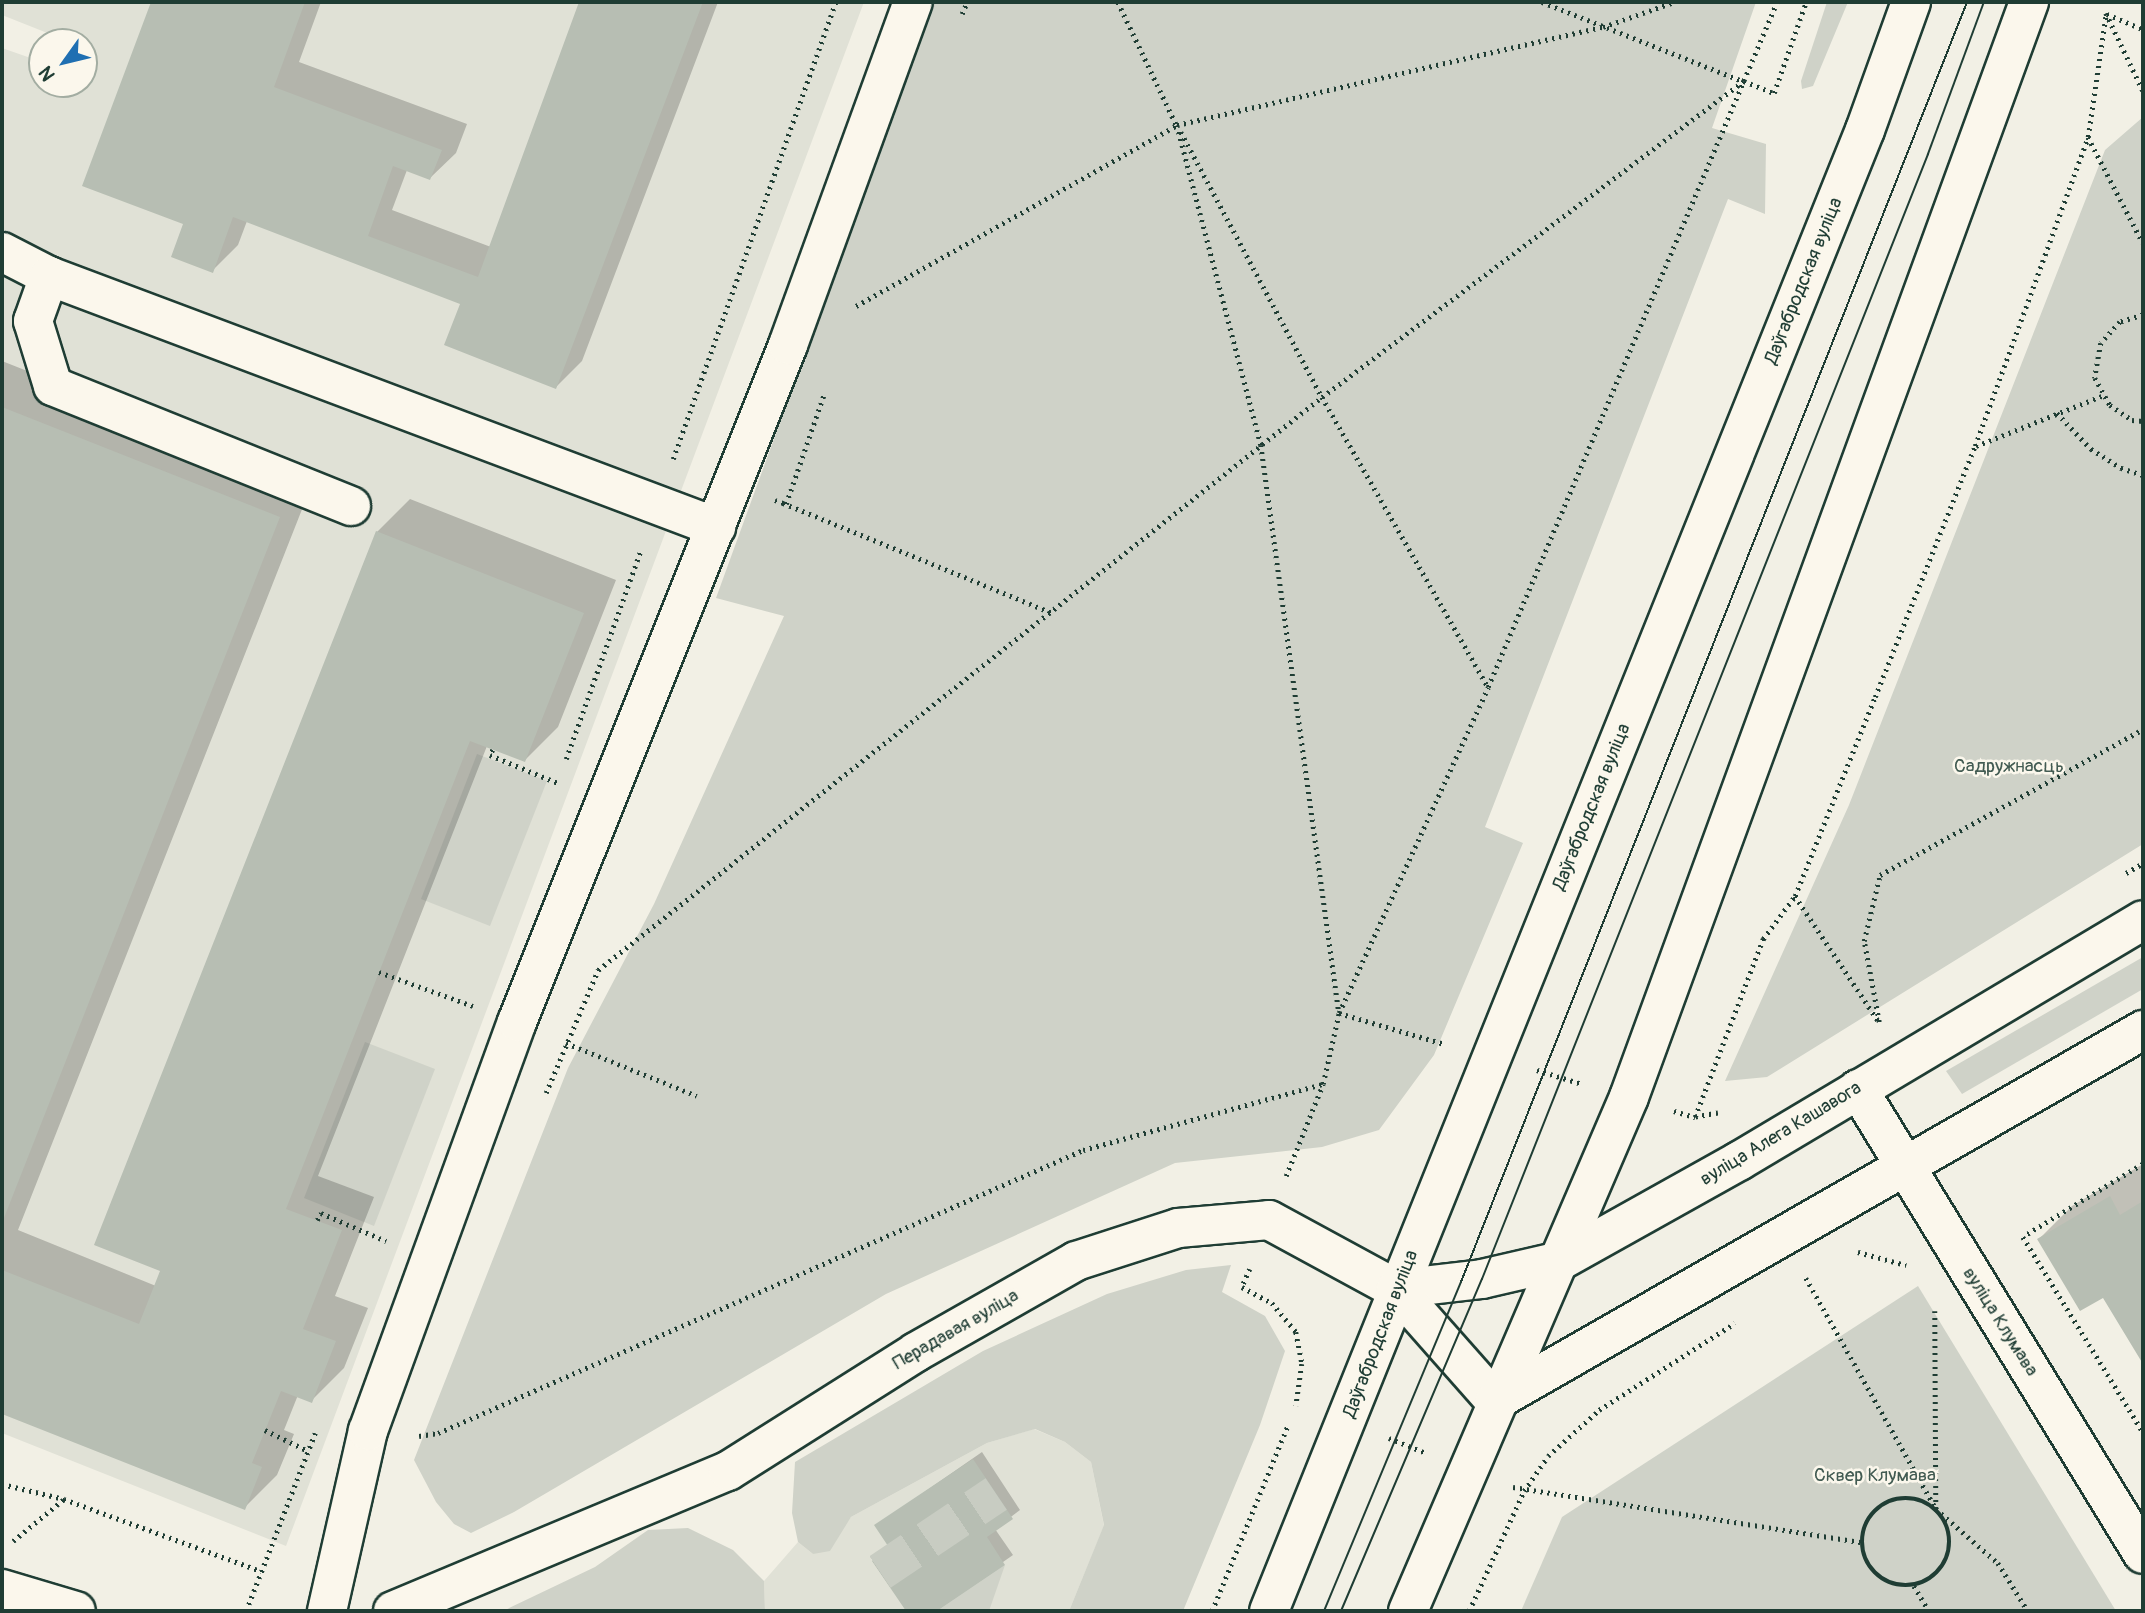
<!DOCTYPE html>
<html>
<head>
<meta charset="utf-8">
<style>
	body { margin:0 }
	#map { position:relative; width:2145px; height:1613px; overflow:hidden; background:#f2f0e5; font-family:Pangolin,sans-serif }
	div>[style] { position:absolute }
	.built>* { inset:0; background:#e0e1d6 }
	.green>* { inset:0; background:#cfd2c8 }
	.shadow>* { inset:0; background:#0003 }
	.building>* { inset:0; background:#b7beb3 }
	.minor-tunnel>* { height:38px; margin-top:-19px; transform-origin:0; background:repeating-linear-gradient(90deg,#c8ccc2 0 38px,transparent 0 57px) }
	.path>* { height:4.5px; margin-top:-2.25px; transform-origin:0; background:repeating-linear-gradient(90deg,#1f3d34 0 2px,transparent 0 7px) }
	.path>.ring { margin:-2.25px; padding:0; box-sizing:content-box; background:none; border:4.5px solid #1f3d34; border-radius:50% }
	.roads { filter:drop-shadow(2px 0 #1f3d34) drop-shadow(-2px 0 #1f3d34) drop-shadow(0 2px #1f3d34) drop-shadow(0 -2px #1f3d34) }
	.minor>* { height:38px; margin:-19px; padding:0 19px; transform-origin:19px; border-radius:19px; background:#fbf7ec }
	.major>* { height:38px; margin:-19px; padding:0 19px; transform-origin:19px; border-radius:19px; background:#fbf7ec }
	.tram>* { height:2px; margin:-1px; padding:0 1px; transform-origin:1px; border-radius:1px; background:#1f3d34 }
	span { translate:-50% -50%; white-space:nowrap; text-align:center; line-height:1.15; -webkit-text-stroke:5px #fbf7ec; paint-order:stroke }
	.street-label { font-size:19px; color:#1f3d34 }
	.park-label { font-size:19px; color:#425b52 }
	.frame { position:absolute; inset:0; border:4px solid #1f3d34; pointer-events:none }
	.north { position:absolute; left:28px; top:28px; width:70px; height:70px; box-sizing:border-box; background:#fbf7ec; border:2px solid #a3ada2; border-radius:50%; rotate:236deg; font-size:19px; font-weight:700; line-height:28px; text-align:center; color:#1f3d34 }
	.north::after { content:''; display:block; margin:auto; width:24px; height:32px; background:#1f6fb2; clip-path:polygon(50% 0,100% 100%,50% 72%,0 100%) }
</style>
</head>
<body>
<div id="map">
	<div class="built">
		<i style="clip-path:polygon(2px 2px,864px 2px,286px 1546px,2px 1433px,2px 48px,42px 62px,42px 84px,84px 84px,84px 42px,70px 42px,2px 15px)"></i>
		<i style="clip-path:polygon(1034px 1429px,1065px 1442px,1091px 1462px,1104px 1526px,1069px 1611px,765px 1611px,764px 1581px,798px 1542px,813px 1554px,834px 1539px,851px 1517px,987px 1443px)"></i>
	</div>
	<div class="green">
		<i style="clip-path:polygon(933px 2px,1756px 2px,1712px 128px,1766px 144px,1765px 214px,1728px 199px,1485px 827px,1523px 843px,1434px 1055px,1379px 1130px,1322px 1147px,1175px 1163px,886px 1294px,514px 1512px,471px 1533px,454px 1524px,436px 1502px,414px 1460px,568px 1068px,654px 904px,784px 616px,716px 598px)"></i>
		<i style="clip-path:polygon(1827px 2px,1848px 2px,1813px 86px,1802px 89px,1801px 81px)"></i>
		<i style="clip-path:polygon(2143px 117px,2143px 844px,1767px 1077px,1725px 1081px,1849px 805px,2105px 150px)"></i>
		<i style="clip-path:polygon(477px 754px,547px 781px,490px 926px,421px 899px)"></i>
		<i style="clip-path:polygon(2143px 957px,2143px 989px,1962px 1094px,1946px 1071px)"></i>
		<i style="clip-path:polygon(365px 1042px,435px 1069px,374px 1226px,304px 1198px)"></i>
		<i style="clip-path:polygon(1231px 1265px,1222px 1292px,1265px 1316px,1285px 1351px,1260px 1425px,1183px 1611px,1069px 1611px,1104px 1525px,1091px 1462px,1065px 1442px,1035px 1429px,987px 1443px,851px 1517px,830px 1551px,813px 1554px,798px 1542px,792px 1513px,795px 1462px,983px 1351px,1107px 1294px,1186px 1270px)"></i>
		<i style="clip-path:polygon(1918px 1286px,2116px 1611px,1521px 1611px,1562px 1517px)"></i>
		<i style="clip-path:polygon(688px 1528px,733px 1550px,764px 1581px,765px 1611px,503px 1611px,595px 1567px,648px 1530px)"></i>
		<i style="clip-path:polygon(1005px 1565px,989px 1611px,937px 1611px)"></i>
	</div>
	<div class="shadow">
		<i style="clip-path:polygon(153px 2px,321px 2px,299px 62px,467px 124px,456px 153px,430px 178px,407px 170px,392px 210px,491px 247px,580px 2px,718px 2px,582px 361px,556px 387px,462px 303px,247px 221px,238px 245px,212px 271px,186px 223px,84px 185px)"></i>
		<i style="clip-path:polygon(2px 361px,312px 484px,18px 1230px,156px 1286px,377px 532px,410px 499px,616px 580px,558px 727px,525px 760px,487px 746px,318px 1176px,374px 1197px,335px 1296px,368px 1308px,344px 1368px,311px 1401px,298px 1395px,284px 1430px,294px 1434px,277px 1475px,244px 1508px,2px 1412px)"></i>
		<i style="clip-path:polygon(2143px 1164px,2143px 1362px,2103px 1295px,2039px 1239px,2072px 1206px)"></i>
		<i style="clip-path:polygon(982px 1452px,1020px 1510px,995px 1529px,1013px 1555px,933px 1611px,908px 1611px,875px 1561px,891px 1547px,877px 1525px)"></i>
	</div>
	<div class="building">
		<i style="clip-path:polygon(151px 2px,305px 2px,274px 87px,442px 150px,430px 180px,393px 166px,368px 236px,478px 277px,579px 2px,703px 2px,556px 389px,444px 345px,460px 304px,233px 217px,213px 273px,171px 257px,183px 224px,82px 186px)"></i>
		<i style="clip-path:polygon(2px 407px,280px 517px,2px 1223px)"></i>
		<i style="clip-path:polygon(376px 531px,584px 613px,525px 762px,470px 741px,286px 1209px,342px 1230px,303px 1329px,336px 1341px,312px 1403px,281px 1391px,252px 1463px,262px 1467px,245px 1510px,2px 1414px,2px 1270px,139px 1324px,160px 1271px,94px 1245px)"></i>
		<i style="clip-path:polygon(2110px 1196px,2120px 1215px,2143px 1201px,2143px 1364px,2103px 1298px,2080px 1311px,2037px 1239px)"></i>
		<i style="clip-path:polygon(973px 1459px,1013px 1519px,987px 1537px,1005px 1565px,937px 1611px,906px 1611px,872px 1561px,890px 1549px,874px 1525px)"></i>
	</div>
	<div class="minor-tunnel">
		<i style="left:880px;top:1572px;width:140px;rotate:-33.9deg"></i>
	</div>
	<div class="path">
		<i style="left:1118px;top:2px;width:135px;rotate:64.6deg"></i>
		<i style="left:1542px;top:2px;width:216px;rotate:21.5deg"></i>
		<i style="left:2106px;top:13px;width:86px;rotate:64.6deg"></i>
		<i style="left:962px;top:14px;width:13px;rotate:-67deg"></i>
		<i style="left:2107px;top:14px;width:39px;rotate:23deg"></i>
		<i style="left:1177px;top:125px;width:331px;rotate:75.3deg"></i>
		<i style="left:1261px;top:445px;width:573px;rotate:82.18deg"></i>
		<i style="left:1339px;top:1013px;width:109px;rotate:16.4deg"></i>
		<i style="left:1181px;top:132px;width:300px;rotate:62deg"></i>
		<i style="left:1322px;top:397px;width:334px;rotate:60.2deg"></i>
		<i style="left:2088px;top:137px;width:119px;rotate:62.6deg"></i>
		<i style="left:856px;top:306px;width:369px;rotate:-29.4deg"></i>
		<i style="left:1177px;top:125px;width:437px;rotate:-13deg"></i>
		<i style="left:1603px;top:27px;width:75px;rotate:-19.4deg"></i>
		<i style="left:2143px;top:315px;width:24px;rotate:163deg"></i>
		<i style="left:2120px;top:322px;width:28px;rotate:132deg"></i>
		<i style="left:2101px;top:343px;width:36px;rotate:100deg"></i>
		<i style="left:2095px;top:378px;width:31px;rotate:61deg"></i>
		<i style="left:2110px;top:405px;width:27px;rotate:34deg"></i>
		<i style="left:2132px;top:420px;width:11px;rotate:5deg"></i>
		<i style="left:2057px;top:413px;width:50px;rotate:46.6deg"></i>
		<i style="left:2091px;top:449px;width:36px;rotate:32deg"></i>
		<i style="left:2121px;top:468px;width:23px;rotate:18deg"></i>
		<i style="left:1976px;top:446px;width:138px;rotate:-21.7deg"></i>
		<i style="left:673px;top:459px;width:485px;rotate:-70.4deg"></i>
		<i style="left:775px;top:500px;width:12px;rotate:20deg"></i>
		<i style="left:786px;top:504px;width:116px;rotate:-70.9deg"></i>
		<i style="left:783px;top:503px;width:292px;rotate:22.2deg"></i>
		<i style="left:493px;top:750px;width:6px;rotate:121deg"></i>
		<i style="left:490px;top:755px;width:74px;rotate:22.4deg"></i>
		<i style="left:566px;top:759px;width:222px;rotate:-70.3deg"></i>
		<i style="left:2126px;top:873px;width:20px;rotate:-30deg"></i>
		<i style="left:1795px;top:896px;width:151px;rotate:56.3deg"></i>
		<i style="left:1879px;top:1022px;width:82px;rotate:-100.5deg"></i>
		<i style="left:1864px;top:941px;width:68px;rotate:-76.4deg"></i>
		<i style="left:1880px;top:875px;width:301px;rotate:-29deg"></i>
		<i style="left:379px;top:972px;width:100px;rotate:19.9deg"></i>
		<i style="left:566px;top:1043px;width:141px;rotate:22deg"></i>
		<i style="left:1537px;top:1070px;width:47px;rotate:17.3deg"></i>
		<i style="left:546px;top:1093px;width:134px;rotate:-67.1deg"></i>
		<i style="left:598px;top:970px;width:923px;rotate:-38.36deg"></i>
		<i style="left:1322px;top:397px;width:527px;rotate:-36.83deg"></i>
		<i style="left:1744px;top:81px;width:32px;rotate:22deg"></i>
		<i style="left:1774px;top:93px;width:96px;rotate:-70.6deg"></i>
		<i style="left:1674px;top:1111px;width:22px;rotate:16deg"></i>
		<i style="left:1718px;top:1113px;width:23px;rotate:170deg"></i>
		<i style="left:1695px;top:1117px;width:191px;rotate:-69.1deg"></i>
		<i style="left:1763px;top:939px;width:54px;rotate:-53.3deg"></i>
		<i style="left:1795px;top:896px;width:214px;rotate:-68.1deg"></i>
		<i style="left:1875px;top:697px;width:270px;rotate:-68.3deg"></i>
		<i style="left:1975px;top:446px;width:329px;rotate:-69.9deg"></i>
		<i style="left:2088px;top:137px;width:125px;rotate:-81.7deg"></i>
		<i style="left:2143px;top:1164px;width:140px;rotate:148.7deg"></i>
		<i style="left:2023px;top:1237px;width:229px;rotate:58.4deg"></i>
		<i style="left:1286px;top:1176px;width:99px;rotate:-68.1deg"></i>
		<i style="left:1323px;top:1084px;width:73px;rotate:-77.3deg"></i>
		<i style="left:1339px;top:1013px;width:358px;rotate:-65.4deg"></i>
		<i style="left:1488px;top:687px;width:743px;rotate:-67.13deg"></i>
		<i style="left:317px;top:1220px;width:8px;rotate:-60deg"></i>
		<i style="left:321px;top:1213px;width:71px;rotate:23.3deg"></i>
		<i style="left:1858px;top:1252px;width:50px;rotate:15.2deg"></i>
		<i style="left:1250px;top:1269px;width:20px;rotate:114deg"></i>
		<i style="left:1242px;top:1287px;width:34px;rotate:28deg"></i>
		<i style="left:1272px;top:1303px;width:38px;rotate:50deg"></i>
		<i style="left:1296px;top:1332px;width:33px;rotate:79deg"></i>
		<i style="left:1302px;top:1364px;width:42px;rotate:98.1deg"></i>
		<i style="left:1806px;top:1278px;width:265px;rotate:60.6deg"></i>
		<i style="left:1936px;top:1509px;width:82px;rotate:41.1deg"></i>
		<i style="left:1998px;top:1563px;width:57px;rotate:58deg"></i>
		<i style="left:1935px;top:1311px;width:198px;rotate:89.7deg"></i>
		<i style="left:265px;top:1430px;width:48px;rotate:26deg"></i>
		<i style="left:419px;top:1436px;width:19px;rotate:-9deg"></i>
		<i style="left:438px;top:1433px;width:704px;rotate:-23.69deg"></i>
		<i style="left:1083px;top:1150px;width:248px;rotate:-15.4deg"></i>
		<i style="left:1389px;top:1438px;width:38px;rotate:22deg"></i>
		<i style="left:2px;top:1484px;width:64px;rotate:13.6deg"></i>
		<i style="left:64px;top:1499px;width:210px;rotate:20.1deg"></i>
		<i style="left:1513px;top:1487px;width:353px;rotate:9deg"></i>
		<i class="ring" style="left:1862px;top:1498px;width:83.5px;height:83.5px"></i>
		<i style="left:13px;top:1541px;width:65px;rotate:-39.4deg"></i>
		<i style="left:1914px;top:1586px;width:29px;rotate:59deg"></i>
		<i style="left:246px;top:1611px;width:191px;rotate:-68.8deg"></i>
		<i style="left:1212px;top:1611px;width:199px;rotate:-67.8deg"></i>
		<i style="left:1469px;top:1611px;width:132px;rotate:-65.4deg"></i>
		<i style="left:1524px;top:1491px;width:42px;rotate:-55.6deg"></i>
		<i style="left:1548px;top:1456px;width:69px;rotate:-42deg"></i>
		<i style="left:1599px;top:1410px;width:161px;rotate:-32.6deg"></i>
	</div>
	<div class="roads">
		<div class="minor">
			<i style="left:2px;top:252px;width:53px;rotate:27.1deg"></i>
			<i style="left:351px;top:506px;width:321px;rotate:-158.1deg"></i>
			<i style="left:53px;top:386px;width:68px;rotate:-107.1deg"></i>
			<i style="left:33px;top:321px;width:48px;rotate:-70.4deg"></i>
			<i style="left:49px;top:276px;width:713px;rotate:20.62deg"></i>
			<i style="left:1858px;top:1089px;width:545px;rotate:58.5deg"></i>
			<i style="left:2px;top:1589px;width:77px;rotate:16.6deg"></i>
			<i style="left:327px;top:1611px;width:185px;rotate:-77.2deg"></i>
			<i style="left:368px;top:1431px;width:435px;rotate:-70deg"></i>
			<i style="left:517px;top:1022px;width:729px;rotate:-68.18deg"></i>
			<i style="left:788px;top:345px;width:365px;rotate:-70deg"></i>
			<i style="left:393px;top:1611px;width:363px;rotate:-22.7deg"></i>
			<i style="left:728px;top:1471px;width:222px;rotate:-32.3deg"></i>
			<i style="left:916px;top:1352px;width:184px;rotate:-29.6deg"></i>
			<i style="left:1076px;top:1261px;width:107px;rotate:-17.9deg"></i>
			<i style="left:1178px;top:1228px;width:91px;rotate:-5deg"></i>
			<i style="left:1269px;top:1220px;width:145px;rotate:28.5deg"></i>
		</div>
		<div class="major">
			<i style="left:1396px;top:1289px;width:87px;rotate:-6.6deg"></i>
			<i style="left:1482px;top:1279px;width:80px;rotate:-13deg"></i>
			<i style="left:1560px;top:1261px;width:205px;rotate:-29.2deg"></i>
			<i style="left:1739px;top:1161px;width:470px;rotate:-30.8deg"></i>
			<i style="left:1396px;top:1289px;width:149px;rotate:48.5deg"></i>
			<i style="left:1495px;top:1401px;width:747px;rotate:-29.79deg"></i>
			<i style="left:1269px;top:1611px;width:1596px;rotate:-68.08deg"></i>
			<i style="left:1865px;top:130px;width:136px;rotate:-70.2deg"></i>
			<i style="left:1408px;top:1611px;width:559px;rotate:-66.73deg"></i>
			<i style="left:1629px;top:1097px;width:1166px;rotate:-69.93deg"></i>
		</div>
	</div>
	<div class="tram">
		<i style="left:1324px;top:1611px;width:356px;rotate:-67.4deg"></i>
		<i style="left:1461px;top:1282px;width:1376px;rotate:-68.43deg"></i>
		<i style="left:1341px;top:1611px;width:361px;rotate:-67deg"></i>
		<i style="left:1482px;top:1279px;width:1210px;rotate:-68.37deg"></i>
		<i style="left:1928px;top:154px;width:162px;rotate:-69.8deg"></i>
	</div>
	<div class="street-label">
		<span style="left:1804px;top:281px;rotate:-68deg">Даўгабродская вуліца</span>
		<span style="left:1592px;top:807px;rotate:-68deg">Даўгабродская вуліца</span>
		<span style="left:1781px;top:1134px;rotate:-31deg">вуліца Алега Кашавога</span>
		<span style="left:2000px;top:1322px;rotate:58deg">вуліца Клумава</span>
		<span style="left:956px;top:1330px;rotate:-30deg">Перадавая вуліца</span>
		<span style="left:1381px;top:1334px;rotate:-69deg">Даўгабродская вуліца</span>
	</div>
	<div class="park-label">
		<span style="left:2009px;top:767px">Садружнасць</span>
		<span style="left:1875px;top:1476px">Сквер Клумава</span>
	</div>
	<div class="frame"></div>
	<div class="north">N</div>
</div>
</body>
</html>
